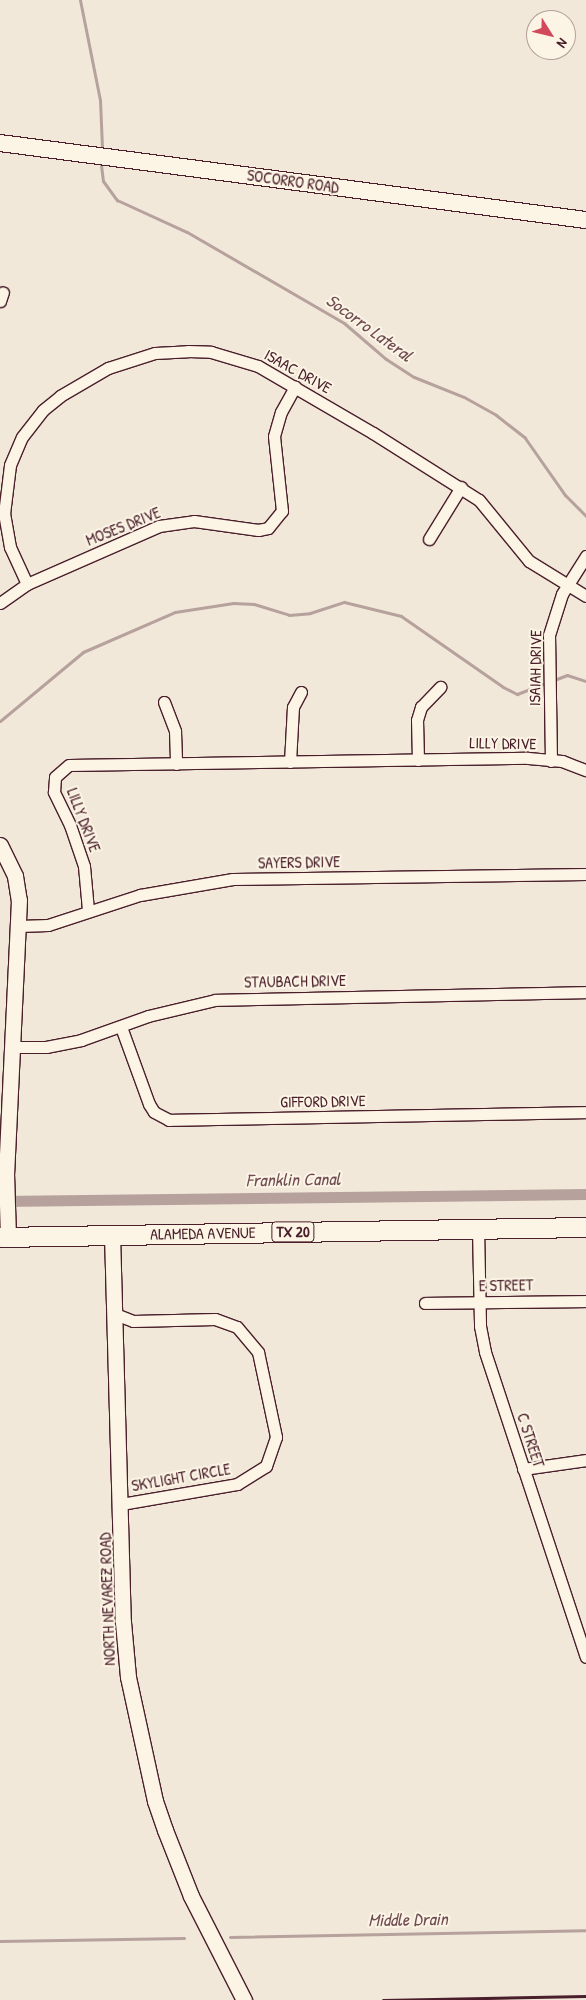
<!DOCTYPE html>
<html>
<head>
<meta charset="utf-8">
<style>
	body { margin:0 }
	#map { position:relative; width:586px; height:2000px; overflow:hidden; background:#f1e8da; font-family:"Patrick Hand",sans-serif }
	div>[style] { position:absolute }
	.stream>* { height:3px; margin:-1.5px; padding:0 1.5px; transform-origin:1.5px; border-radius:1.5px; background:#b6a19c }
	.canal>* { height:11px; margin:-5.5px; padding:0 5.5px; transform-origin:5.5px; border-radius:5.5px; background:#b6a19c }
	.roads { filter:drop-shadow(1px 0 #4a1f2b) drop-shadow(-1px 0 #4a1f2b) drop-shadow(0 1px #4a1f2b) drop-shadow(0 -1px #4a1f2b) }
	.minor>* { height:11px; margin:-5.5px; padding:0 5.5px; transform-origin:5.5px; border-radius:5.5px; background:#fcf5e5 }
	.tertiary>* { height:15px; margin:-7.5px; padding:0 7.5px; transform-origin:7.5px; border-radius:7.5px; background:#fcf5e5 }
	.secondary>* { height:16px; margin:-8px; padding:0 8px; transform-origin:8px; border-radius:8px; background:#fcf5e5 }
	.primary>* { height:19px; margin:-9.5px; padding:0 9.5px; transform-origin:9.5px; border-radius:9.5px; background:#fcf5e5 }
	.rail>* { height:3px; margin:-1.5px; padding:0 1.5px; transform-origin:1.5px; border-radius:1.5px; background:#4a1f2b }
	span { translate:-50% -50%; white-space:nowrap; text-align:center; line-height:1.15; -webkit-text-stroke:4px #fcf5e5; paint-order:stroke }
	.shield-label span { padding:1px 4px; background:#fcf5e5; border:1px solid; border-radius:4px; -webkit-text-stroke-width:0 }
	.shield-label { font-size:15px; color:#4a1f2b; font-weight:700 }
	.street-label { font-size:16px; color:#4a1f2b }
	.water-label { font-size:18px; color:#704c53; font-style:italic }
	.north { position:absolute; left:526px; top:10px; width:50px; height:50px; box-sizing:border-box; background:#fcf5e5; border:1px solid #b59f9b; border-radius:50%; rotate:126deg; font-size:14px; font-weight:700; line-height:20px; text-align:center; color:#4a1f2b }
	.north::after { content:''; display:block; margin:auto; width:18px; height:22px; background:#d1495b; clip-path:polygon(50% 0,100% 100%,50% 72%,0 100%) }
</style>
</head>
<body>
<div id="map">
	<div class="stream">
		<i style="left:80px;top:0;width:102px;rotate:78.7deg"></i>
		<i style="left:100px;top:100px;width:47px;rotate:87.6deg"></i>
		<i style="left:101px;top:165px;width:16px;rotate:83deg"></i>
		<i style="left:103px;top:181px;width:24px;rotate:54deg"></i>
		<i style="left:117px;top:200px;width:77px;rotate:24.6deg"></i>
		<i style="left:187px;top:232px;width:181px;rotate:30.1deg"></i>
		<i style="left:344px;top:323px;width:55px;rotate:40.6deg"></i>
		<i style="left:386px;top:359px;width:33px;rotate:33deg"></i>
		<i style="left:414px;top:377px;width:54px;rotate:21.8deg"></i>
		<i style="left:464px;top:397px;width:37px;rotate:29deg"></i>
		<i style="left:496px;top:415px;width:37px;rotate:38deg"></i>
		<i style="left:525px;top:438px;width:70px;rotate:54.9deg"></i>
		<i style="left:565px;top:495px;width:30px;rotate:45deg"></i>
		<i style="left:554px;top:680px;width:14px;rotate:-21deg"></i>
		<i style="left:567px;top:675px;width:20px;rotate:18deg"></i>
		<i style="left:0;top:721px;width:108px;rotate:-39.7deg"></i>
		<i style="left:83px;top:652px;width:100px;rotate:-23.5deg"></i>
		<i style="left:175px;top:612px;width:59px;rotate:-8.8deg"></i>
		<i style="left:233px;top:603px;width:21px;rotate:3deg"></i>
		<i style="left:254px;top:604px;width:37px;rotate:17deg"></i>
		<i style="left:289px;top:615px;width:21px;rotate:-5deg"></i>
		<i style="left:310px;top:613px;width:36px;rotate:-18deg"></i>
		<i style="left:344px;top:602px;width:59px;rotate:13.8deg"></i>
		<i style="left:401px;top:616px;width:124px;rotate:34.8deg"></i>
		<i style="left:503px;top:687px;width:16px;rotate:27deg"></i>
		<i style="left:517px;top:694px;width:28px;rotate:-21deg"></i>
		<i style="left:230px;top:1937px;width:356px;rotate:-1.1deg"></i>
		<i style="left:0;top:1941px;width:184px;rotate:-0.9deg"></i>
	</div>
	<div class="canal">
		<i style="left:0;top:1201px;width:586px;rotate:-0.68deg"></i>
	</div>
	<div class="roads">
		<div class="minor">
			<i style="left:0;top:301px;width:9px;rotate:-72deg"></i>
			<i style="left:429px;top:539px;width:61px;rotate:-58.4deg"></i>
			<i style="left:27px;top:584px;width:41px;rotate:-114.7deg"></i>
			<i style="left:10px;top:547px;width:34px;rotate:-100deg"></i>
			<i style="left:4px;top:514px;width:49px;rotate:-83deg"></i>
			<i style="left:10px;top:465px;width:30px;rotate:-67deg"></i>
			<i style="left:22px;top:437px;width:34px;rotate:-52deg"></i>
			<i style="left:43px;top:410px;width:22px;rotate:-39deg"></i>
			<i style="left:60px;top:396px;width:56px;rotate:-30.3deg"></i>
			<i style="left:108px;top:368px;width:49px;rotate:-17.7deg"></i>
			<i style="left:155px;top:353px;width:33px;rotate:-3deg"></i>
			<i style="left:188px;top:351px;width:23px;rotate:2deg"></i>
			<i style="left:211px;top:352px;width:49px;rotate:16.6deg"></i>
			<i style="left:258px;top:366px;width:133px;rotate:30.2deg"></i>
			<i style="left:373px;top:433px;width:125px;rotate:32.3deg"></i>
			<i style="left:479px;top:500px;width:79px;rotate:50.7deg"></i>
			<i style="left:529px;top:561px;width:67px;rotate:31.6deg"></i>
			<i style="left:0;top:603px;width:33px;rotate:-35deg"></i>
			<i style="left:27px;top:584px;width:144px;rotate:-23.7deg"></i>
			<i style="left:159px;top:526px;width:35px;rotate:-8deg"></i>
			<i style="left:194px;top:521px;width:65px;rotate:8deg"></i>
			<i style="left:258px;top:530px;width:10px;rotate:-11deg"></i>
			<i style="left:268px;top:528px;width:22px;rotate:-51deg"></i>
			<i style="left:282px;top:511px;width:75px;rotate:-96.1deg"></i>
			<i style="left:274px;top:436px;width:25px;rotate:-74deg"></i>
			<i style="left:281px;top:412px;width:29px;rotate:-61deg"></i>
			<i style="left:164px;top:702px;width:31px;rotate:69deg"></i>
			<i style="left:175px;top:731px;width:33px;rotate:88deg"></i>
			<i style="left:418px;top:760px;width:40px;rotate:-91.4deg"></i>
			<i style="left:417px;top:720px;width:14px;rotate:-73deg"></i>
			<i style="left:421px;top:707px;width:28px;rotate:-46deg"></i>
			<i style="left:551px;top:761px;width:126px;rotate:-90.9deg"></i>
			<i style="left:549px;top:635px;width:43px;rotate:-72.4deg"></i>
			<i style="left:562px;top:594px;width:45px;rotate:-57.7deg"></i>
			<i style="left:290px;top:762px;width:55px;rotate:-86.9deg"></i>
			<i style="left:293px;top:707px;width:17px;rotate:-62deg"></i>
			<i style="left:88px;top:910px;width:44px;rotate:-95.2deg"></i>
			<i style="left:84px;top:866px;width:43px;rotate:-108.9deg"></i>
			<i style="left:70px;top:825px;width:37px;rotate:-116deg"></i>
			<i style="left:54px;top:792px;width:15px;rotate:-86deg"></i>
			<i style="left:55px;top:777px;width:18px;rotate:-41deg"></i>
			<i style="left:69px;top:765px;width:459px;rotate:-0.9deg"></i>
			<i style="left:528px;top:758px;width:34px;rotate:5deg"></i>
			<i style="left:562px;top:761px;width:26px;rotate:21deg"></i>
			<i style="left:19px;top:926px;width:29px;rotate:-2deg"></i>
			<i style="left:48px;top:925px;width:97px;rotate:-18.1deg"></i>
			<i style="left:140px;top:895px;width:94px;rotate:-9.8deg"></i>
			<i style="left:233px;top:879px;width:353px;rotate:-0.8deg"></i>
			<i style="left:121px;top:1027px;width:82px;rotate:70deg"></i>
			<i style="left:149px;top:1104px;width:9px;rotate:58deg"></i>
			<i style="left:154px;top:1112px;width:17px;rotate:28deg"></i>
			<i style="left:169px;top:1120px;width:417px;rotate:-1.1deg"></i>
			<i style="left:12px;top:1047px;width:34px"></i>
			<i style="left:46px;top:1047px;width:36px;rotate:-11deg"></i>
			<i style="left:81px;top:1040px;width:71px;rotate:-19.7deg"></i>
			<i style="left:148px;top:1016px;width:69px;rotate:-13.4deg"></i>
			<i style="left:215px;top:1000px;width:371px;rotate:-1.2deg"></i>
			<i style="left:478px;top:1228px;width:98px;rotate:88.8deg"></i>
			<i style="left:480px;top:1326px;width:26px;rotate:79deg"></i>
			<i style="left:485px;top:1352px;width:321px;rotate:71.7deg"></i>
			<i style="left:425px;top:1303px;width:161px;rotate:-0.7deg"></i>
			<i style="left:115px;top:1314px;width:19px;rotate:21deg"></i>
			<i style="left:133px;top:1321px;width:82px;rotate:-1.4deg"></i>
			<i style="left:215px;top:1319px;width:23px;rotate:20deg"></i>
			<i style="left:237px;top:1327px;width:33px;rotate:50deg"></i>
			<i style="left:258px;top:1352px;width:87px;rotate:78deg"></i>
			<i style="left:276px;top:1437px;width:31px;rotate:109deg"></i>
			<i style="left:266px;top:1466px;width:34px;rotate:148deg"></i>
			<i style="left:237px;top:1484px;width:118px;rotate:170.2deg"></i>
			<i style="left:523px;top:1469px;width:64px;rotate:-8.1deg"></i>
		</div>
		<div class="tertiary">
			<i style="left:0;top:845px;width:34px;rotate:64deg"></i>
			<i style="left:15px;top:876px;width:24px;rotate:81deg"></i>
			<i style="left:19px;top:900px;width:273px;rotate:92.7deg"></i>
			<i style="left:6px;top:1173px;width:64px;rotate:88.2deg"></i>
			<i style="left:112px;top:1234px;width:388px;rotate:88.4deg"></i>
			<i style="left:123px;top:1622px;width:55px;rotate:84.8deg"></i>
			<i style="left:128px;top:1677px;width:127px;rotate:77.7deg"></i>
			<i style="left:155px;top:1801px;width:31px;rotate:71deg"></i>
			<i style="left:165px;top:1830px;width:71px;rotate:68.5deg"></i>
			<i style="left:191px;top:1896px;width:117px;rotate:63deg"></i>
		</div>
		<div class="secondary">
			<i style="left:0;top:143px;width:591px;rotate:7.49deg"></i>
		</div>
		<div class="primary">
			<i style="left:0;top:1237px;width:586px;rotate:-0.98deg"></i>
		</div>
	</div>
	<div class="rail">
		<i style="left:383px;top:2000px;width:203px;rotate:-1.1deg"></i>
	</div>
	<div class="shield-label">
		<span style="left:293px;top:1232px">TX 20</span>
	</div>
	<div class="street-label">
		<span style="left:293px;top:181px;rotate:8deg">SOCORRO ROAD</span>
		<span style="left:298px;top:371px;rotate:29deg">ISAAC DRIVE</span>
		<span style="left:123px;top:526px;rotate:-22deg">MOSES DRIVE</span>
		<span style="left:535px;top:668px;rotate:-89deg">ISAIAH DRIVE</span>
		<span style="left:503px;top:743px;rotate:1deg">LILLY DRIVE</span>
		<span style="left:84px;top:820px;rotate:69deg">LILLY DRIVE</span>
		<span style="left:299px;top:862px;rotate:-1deg">SAYERS DRIVE</span>
		<span style="left:295px;top:981px;rotate:-1deg">STAUBACH DRIVE</span>
		<span style="left:323px;top:1101px;rotate:-1deg">GIFFORD DRIVE</span>
		<span style="left:203px;top:1233px;rotate:-1deg">ALAMEDA AVENUE</span>
		<span style="left:506px;top:1285px;rotate:-1deg">E STREET</span>
		<span style="left:531px;top:1440px;rotate:72deg">C STREET</span>
		<span style="left:181px;top:1477px;rotate:-10deg">SKYLIGHT CIRCLE</span>
		<span style="left:107px;top:1599px;rotate:-92deg">NORTH NEVAREZ ROAD</span>
	</div>
	<div class="water-label">
		<span style="left:369px;top:328px;rotate:36deg">Socorro Lateral</span>
		<span style="left:293px;top:1180px;rotate:-1deg">Franklin Canal</span>
		<span style="left:408px;top:1920px;rotate:-1deg">Middle Drain</span>
	</div>
	<div class="north">N</div>
</div>
</body>
</html>
